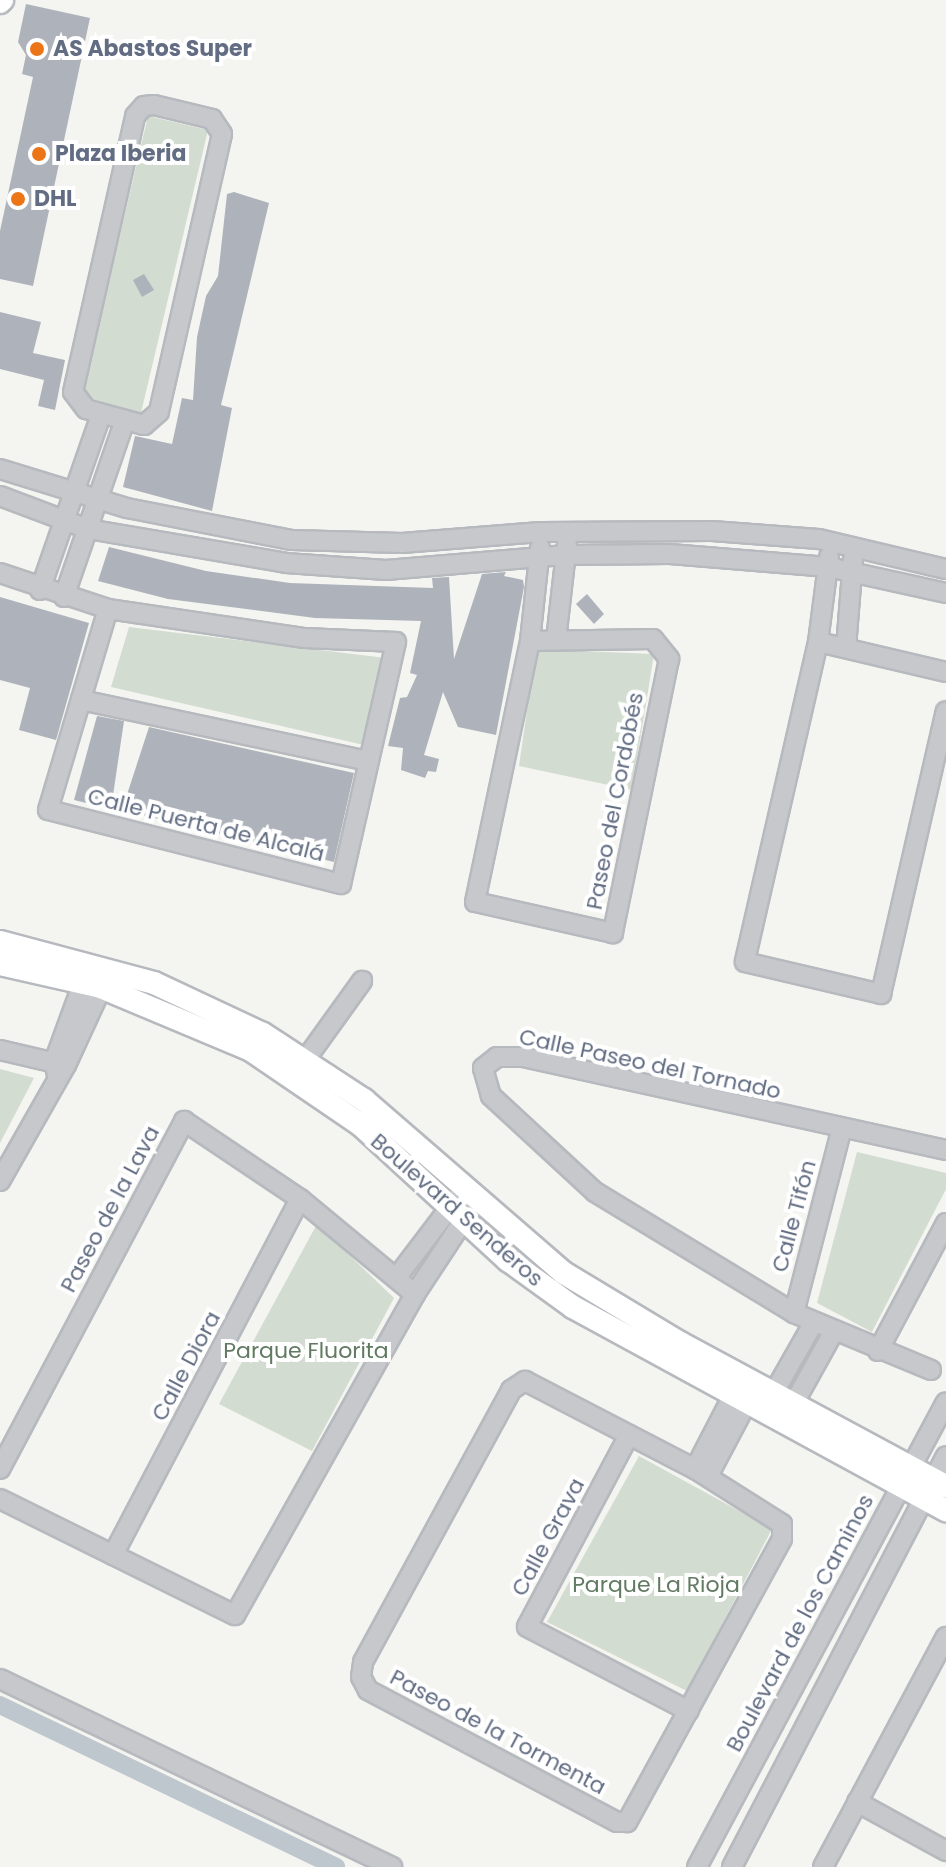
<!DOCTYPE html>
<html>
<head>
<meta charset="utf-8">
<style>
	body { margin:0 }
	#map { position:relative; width:946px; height:1867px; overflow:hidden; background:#f4f5f0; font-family:Poppins,sans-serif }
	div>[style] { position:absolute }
	.green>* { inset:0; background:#d3dcd1 }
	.canal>* { height:18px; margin:-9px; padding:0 9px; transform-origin:9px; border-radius:9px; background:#bfc7ce }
	.building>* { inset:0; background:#aeb3bb }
	.roads { filter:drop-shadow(2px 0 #b6b9be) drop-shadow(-2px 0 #b6b9be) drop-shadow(0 2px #b6b9be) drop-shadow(0 -2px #b6b9be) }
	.minor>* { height:18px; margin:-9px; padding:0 9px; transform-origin:9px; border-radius:9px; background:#c6c8cc }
	.major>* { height:22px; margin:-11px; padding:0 11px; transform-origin:11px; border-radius:11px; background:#fff }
	.dots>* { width:22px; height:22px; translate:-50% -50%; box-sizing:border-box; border:4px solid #fff; border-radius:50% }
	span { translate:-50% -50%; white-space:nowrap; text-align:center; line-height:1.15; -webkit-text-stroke:8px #fff; paint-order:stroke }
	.poi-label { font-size:22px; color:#626d83; font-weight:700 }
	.left { translate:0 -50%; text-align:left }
	.street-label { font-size:22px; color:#626d83 }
	.park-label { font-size:22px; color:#617a61 }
</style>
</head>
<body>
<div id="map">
	<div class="green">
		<i style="clip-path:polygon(148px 116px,208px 130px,141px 413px,82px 396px)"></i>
		<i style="clip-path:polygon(129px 627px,386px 658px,364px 745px,111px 687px)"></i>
		<i style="clip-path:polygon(536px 649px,654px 654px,632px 790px,519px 766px)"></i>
		<i style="clip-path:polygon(0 1069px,34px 1078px,0 1143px)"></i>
		<i style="clip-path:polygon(857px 1152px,946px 1173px,946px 1189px,872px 1332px,817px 1303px)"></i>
		<i style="clip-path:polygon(317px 1224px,394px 1298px,312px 1451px,219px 1404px)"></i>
		<i style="clip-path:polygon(639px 1456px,772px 1529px,687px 1691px,547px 1622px)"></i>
	</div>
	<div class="canal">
		<i style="left:0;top:1705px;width:373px;rotate:25.7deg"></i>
	</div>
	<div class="building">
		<i style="clip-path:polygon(26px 4px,90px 18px,33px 286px,0 279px,0 231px,33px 77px,22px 74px,26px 55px,18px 42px)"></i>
		<i style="clip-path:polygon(234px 192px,269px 203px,221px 405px,232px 408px,212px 511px,123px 487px,135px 436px,172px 444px,182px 398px,193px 400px,197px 337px,206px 296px,218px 276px,227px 194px)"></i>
		<i style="clip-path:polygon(144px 274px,154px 290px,142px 297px,133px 280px)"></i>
		<i style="clip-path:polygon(0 312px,41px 322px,33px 353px,65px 360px,55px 410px,38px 406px,44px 380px,0 369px)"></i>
		<i style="clip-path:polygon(109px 547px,206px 571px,290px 583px,433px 588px,432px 578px,449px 577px,454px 659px,482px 574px,506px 572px,504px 576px,523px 580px,524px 587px,496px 735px,458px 727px,443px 692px,424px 755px,439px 759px,436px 772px,428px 771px,425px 778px,401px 770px,403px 748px,388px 746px,400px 698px,407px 697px,417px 675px,410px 673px,421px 621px,315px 618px,168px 599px,98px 581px)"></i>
		<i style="clip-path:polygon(587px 594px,604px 614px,594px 624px,576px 604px)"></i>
		<i style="clip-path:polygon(0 597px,89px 623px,56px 740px,19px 730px,30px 688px,0 680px)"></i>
		<i style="clip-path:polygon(97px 716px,124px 721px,111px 809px,74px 800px)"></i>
		<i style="clip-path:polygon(149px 727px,354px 773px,334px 862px,122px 810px)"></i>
	</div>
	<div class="roads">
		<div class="minor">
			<i style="left:154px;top:105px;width:60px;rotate:13.6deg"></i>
			<i style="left:212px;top:119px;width:18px;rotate:56deg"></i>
			<i style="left:222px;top:134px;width:285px;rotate:102.8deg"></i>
			<i style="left:159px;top:412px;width:20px;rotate:139deg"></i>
			<i style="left:144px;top:425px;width:60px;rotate:-164.6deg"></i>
			<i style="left:86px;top:409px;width:21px;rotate:-127deg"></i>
			<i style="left:73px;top:392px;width:283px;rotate:-77.3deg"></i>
			<i style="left:135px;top:116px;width:13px;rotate:-48deg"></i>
			<i style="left:144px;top:106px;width:10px;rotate:-6deg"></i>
			<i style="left:0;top:469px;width:133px;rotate:17.1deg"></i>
			<i style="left:127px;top:508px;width:168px;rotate:11deg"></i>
			<i style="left:292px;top:540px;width:110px;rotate:1.6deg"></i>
			<i style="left:402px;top:543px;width:139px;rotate:-4.5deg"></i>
			<i style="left:541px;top:532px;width:171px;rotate:-0.3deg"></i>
			<i style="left:712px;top:531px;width:107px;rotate:4.3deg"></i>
			<i style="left:819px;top:539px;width:130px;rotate:13.3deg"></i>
			<i style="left:0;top:496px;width:94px;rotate:20.6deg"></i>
			<i style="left:88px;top:529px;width:201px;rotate:9.7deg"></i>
			<i style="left:286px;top:563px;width:100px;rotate:4deg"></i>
			<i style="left:386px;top:570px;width:181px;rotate:-4.8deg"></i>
			<i style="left:566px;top:555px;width:104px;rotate:-0.6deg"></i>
			<i style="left:670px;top:554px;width:159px;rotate:4.7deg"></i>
			<i style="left:828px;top:567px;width:121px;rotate:12.4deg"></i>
			<i style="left:0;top:573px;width:114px;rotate:18.4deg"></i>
			<i style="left:108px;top:609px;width:199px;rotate:8.4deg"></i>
			<i style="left:305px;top:638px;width:91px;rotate:2.5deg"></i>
			<i style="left:396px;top:642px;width:248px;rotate:102.8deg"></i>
			<i style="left:341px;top:884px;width:302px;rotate:-165.8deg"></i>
			<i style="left:48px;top:810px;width:210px;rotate:-73.4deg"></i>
			<i style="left:40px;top:590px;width:185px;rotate:-70.8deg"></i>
			<i style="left:64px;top:597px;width:184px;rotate:-71deg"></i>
			<i style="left:556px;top:640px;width:97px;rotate:-83.5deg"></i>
			<i style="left:530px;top:641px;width:123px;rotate:-0.9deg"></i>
			<i style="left:653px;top:639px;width:26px;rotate:51deg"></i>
			<i style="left:669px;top:659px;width:280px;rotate:101.6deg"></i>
			<i style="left:613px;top:933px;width:141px;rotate:-167.3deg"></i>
			<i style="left:475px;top:902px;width:267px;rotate:-78.1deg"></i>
			<i style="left:530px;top:641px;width:94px;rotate:-83.9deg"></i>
			<i style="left:818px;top:642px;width:86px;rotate:-82.6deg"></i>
			<i style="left:846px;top:648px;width:89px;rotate:-85.5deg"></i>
			<i style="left:946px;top:672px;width:131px;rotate:-166.8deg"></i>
			<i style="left:818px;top:642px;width:328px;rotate:102.9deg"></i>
			<i style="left:745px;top:962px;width:140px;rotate:13.2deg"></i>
			<i style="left:881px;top:994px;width:290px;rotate:-77.1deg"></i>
			<i style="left:81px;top:700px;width:294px;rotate:12deg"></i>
			<i style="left:0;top:1050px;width:66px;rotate:13.2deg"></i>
			<i style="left:298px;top:1070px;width:110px;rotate:-54.3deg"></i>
			<i style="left:57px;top:1075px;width:13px;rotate:-103deg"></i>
			<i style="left:54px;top:1062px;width:96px;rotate:-69.9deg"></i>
			<i style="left:0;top:1181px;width:133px;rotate:-60.4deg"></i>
			<i style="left:66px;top:1065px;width:96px;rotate:-65.3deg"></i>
			<i style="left:397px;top:1277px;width:111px;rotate:-52.7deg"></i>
			<i style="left:794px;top:1313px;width:188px;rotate:-75.5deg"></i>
			<i style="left:878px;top:1351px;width:145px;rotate:-62deg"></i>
			<i style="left:931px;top:1370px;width:148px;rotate:-157.4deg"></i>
			<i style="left:794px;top:1313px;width:233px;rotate:-148.7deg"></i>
			<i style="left:595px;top:1192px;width:142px;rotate:-137.3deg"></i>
			<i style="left:491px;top:1096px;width:29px;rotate:-106deg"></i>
			<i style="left:483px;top:1068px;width:18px;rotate:-38deg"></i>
			<i style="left:497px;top:1057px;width:26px"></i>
			<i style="left:523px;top:1057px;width:433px;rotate:12.4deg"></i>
			<i style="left:525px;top:1381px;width:191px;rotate:27.4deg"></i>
			<i style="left:695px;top:1469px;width:103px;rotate:32.3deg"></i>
			<i style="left:782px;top:1524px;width:15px;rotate:90deg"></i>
			<i style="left:782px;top:1539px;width:323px;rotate:118.7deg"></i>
			<i style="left:627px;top:1822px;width:10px;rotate:180deg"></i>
			<i style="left:617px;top:1822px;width:282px;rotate:-152.1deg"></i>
			<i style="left:368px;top:1690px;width:15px;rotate:-118deg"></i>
			<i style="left:361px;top:1677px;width:15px;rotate:-82deg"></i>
			<i style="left:363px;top:1662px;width:310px;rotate:-61.4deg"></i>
			<i style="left:511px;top:1390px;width:17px;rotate:-33deg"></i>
			<i style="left:768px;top:1403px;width:93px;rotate:-60.4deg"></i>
			<i style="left:788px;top:1414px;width:95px;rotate:-61deg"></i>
			<i style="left:629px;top:1435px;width:217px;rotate:118deg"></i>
			<i style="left:527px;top:1627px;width:182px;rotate:27.4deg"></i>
			<i style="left:0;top:1469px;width:394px;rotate:-62.1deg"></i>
			<i style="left:184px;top:1121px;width:140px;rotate:33.9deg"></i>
			<i style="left:300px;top:1199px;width:149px;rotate:39.6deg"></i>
			<i style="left:695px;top:1469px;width:98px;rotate:-62.7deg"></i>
			<i style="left:708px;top:1476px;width:96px;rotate:-62.1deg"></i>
			<i style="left:0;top:1499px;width:262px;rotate:26.3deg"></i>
			<i style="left:235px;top:1615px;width:368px;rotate:-60.7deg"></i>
			<i style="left:415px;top:1294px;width:113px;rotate:-56.6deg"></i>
			<i style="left:113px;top:1555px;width:402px;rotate:-62.3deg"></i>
			<i style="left:0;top:1679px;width:435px;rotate:25.6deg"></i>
			<i style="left:857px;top:1802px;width:102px;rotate:28.8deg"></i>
			<i style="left:697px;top:1867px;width:527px;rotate:-61.83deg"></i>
			<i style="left:732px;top:1867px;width:463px;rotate:-62.5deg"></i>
			<i style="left:823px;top:1867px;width:261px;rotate:-61.9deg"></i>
		</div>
		<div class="major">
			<i style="left:0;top:2px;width:3px;rotate:-45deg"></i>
			<i style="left:0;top:942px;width:159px;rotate:14.9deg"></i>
			<i style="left:154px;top:983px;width:120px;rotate:25.1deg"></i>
			<i style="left:263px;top:1034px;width:121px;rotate:33.2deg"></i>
			<i style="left:364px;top:1100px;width:264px;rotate:40.9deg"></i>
			<i style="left:564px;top:1273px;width:135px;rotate:31.1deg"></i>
			<i style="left:680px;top:1343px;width:302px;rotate:28.3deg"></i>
			<i style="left:0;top:964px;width:104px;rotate:12.8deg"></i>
			<i style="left:101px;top:987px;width:163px;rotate:22.8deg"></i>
			<i style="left:251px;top:1050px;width:133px;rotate:34.3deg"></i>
			<i style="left:361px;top:1125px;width:200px;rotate:42.6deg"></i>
			<i style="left:508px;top:1260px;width:80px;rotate:35.9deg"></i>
			<i style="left:573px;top:1307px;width:425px;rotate:28.6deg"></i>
		</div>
	</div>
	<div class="dots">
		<i style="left:37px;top:49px;background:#ec7518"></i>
		<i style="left:39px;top:154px;background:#ec7518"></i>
		<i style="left:18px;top:199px;background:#ec7518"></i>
	</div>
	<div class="poi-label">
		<span class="left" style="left:53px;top:49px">AS Abastos Super</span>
		<span class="left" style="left:55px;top:154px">Plaza Iberia</span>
		<span class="left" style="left:34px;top:199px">DHL</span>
	</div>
	<div class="street-label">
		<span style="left:615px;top:801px;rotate:-79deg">Paseo del Cordobés</span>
		<span style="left:206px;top:825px;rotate:14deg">Calle Puerta de Alcalá</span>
		<span style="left:650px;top:1064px;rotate:12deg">Calle Paseo del Tornado</span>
		<span style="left:110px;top:1209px;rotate:-62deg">Paseo de la Lava</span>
		<span style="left:457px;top:1210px;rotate:41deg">Boulevard Senderos</span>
		<span style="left:794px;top:1216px;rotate:-75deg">Calle Tifón</span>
		<span style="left:186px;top:1366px;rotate:-62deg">Calle Diora</span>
		<span style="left:548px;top:1537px;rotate:-62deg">Calle Grava</span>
		<span style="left:800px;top:1623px;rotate:-62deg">Boulevard de los Caminos</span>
		<span style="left:498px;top:1732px;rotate:28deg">Paseo de la Tormenta</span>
	</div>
	<div class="park-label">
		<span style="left:306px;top:1351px">Parque Fluorita</span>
		<span style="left:656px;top:1585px">Parque La Rioja</span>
	</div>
</div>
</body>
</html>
